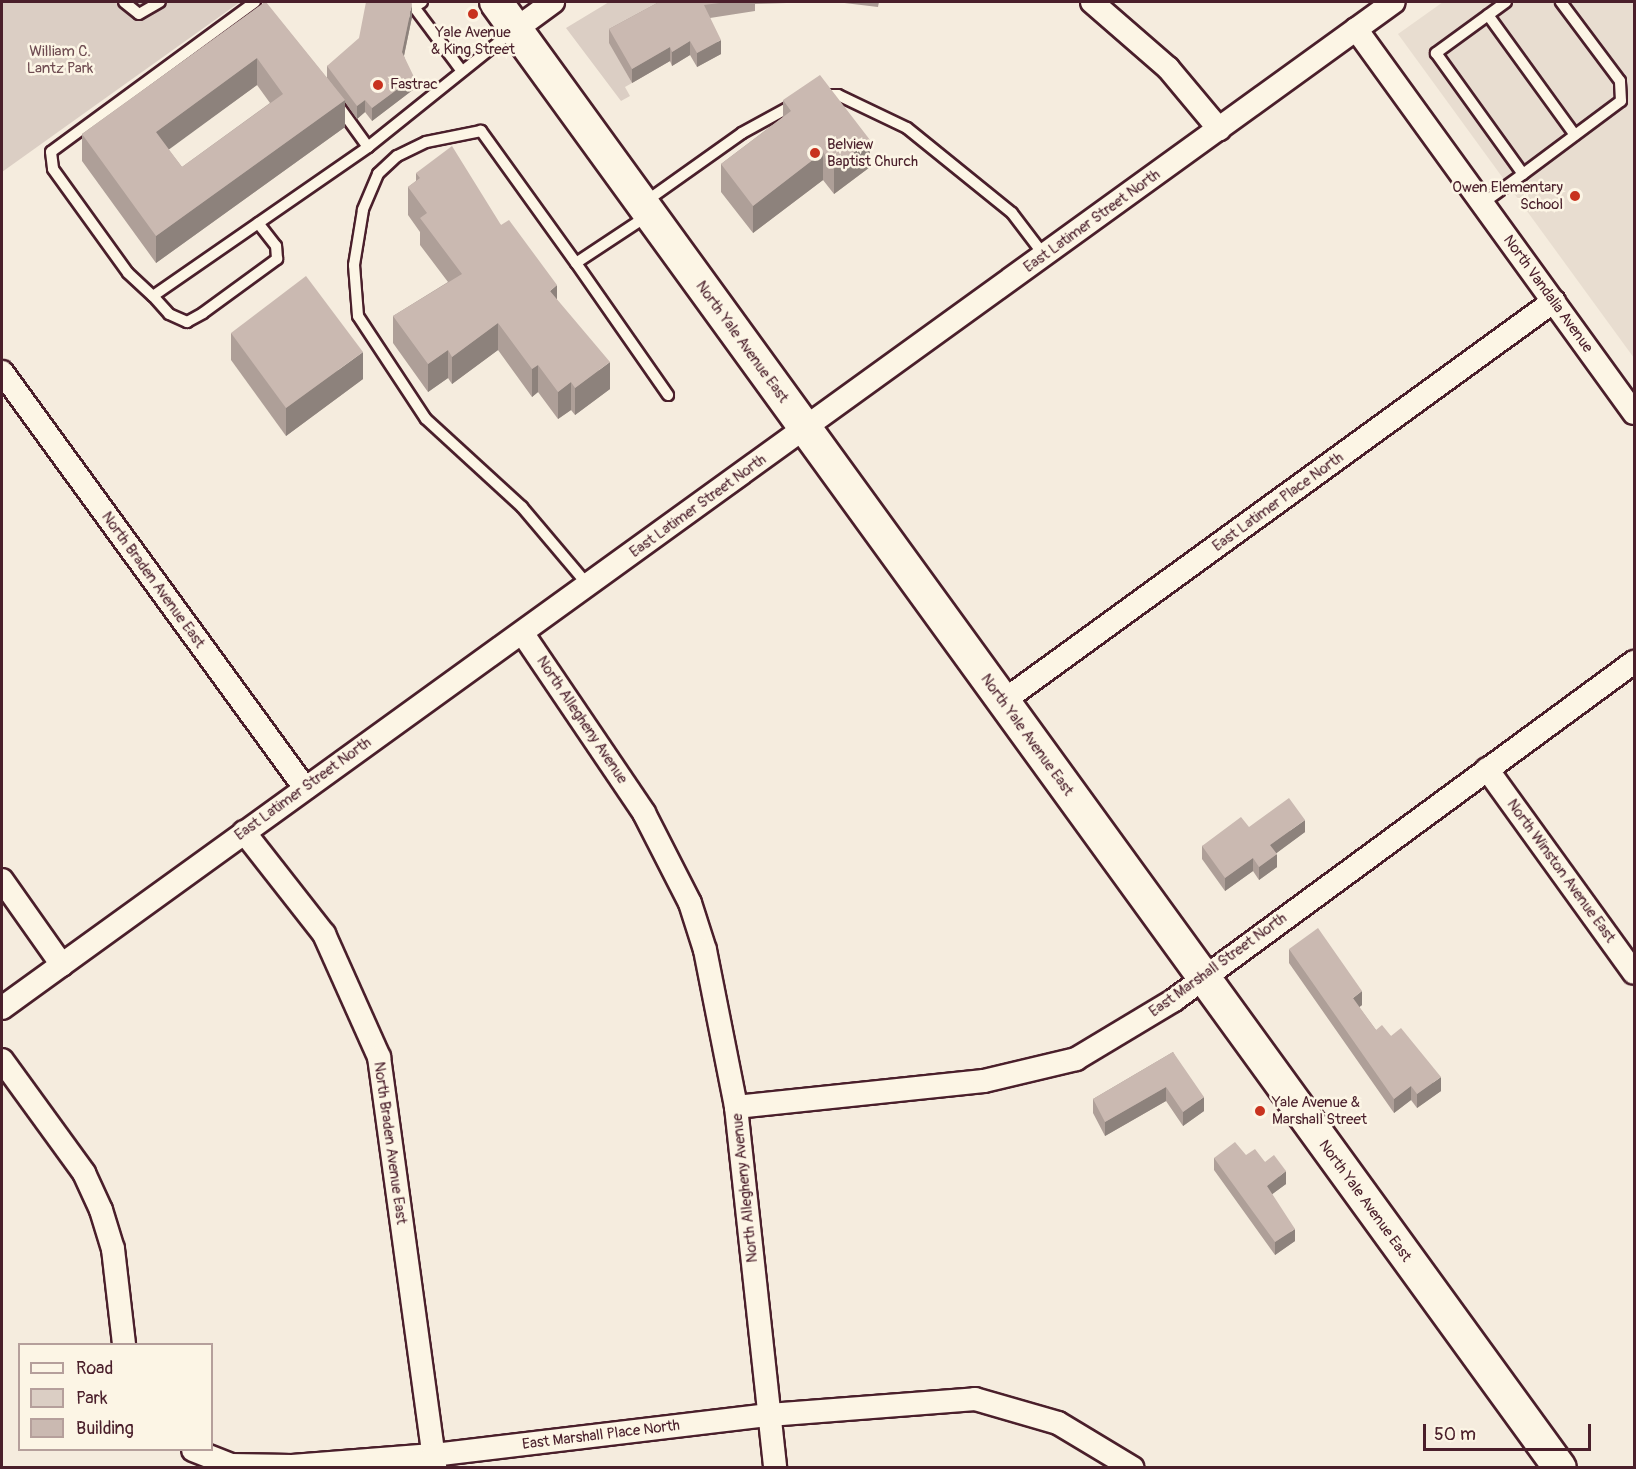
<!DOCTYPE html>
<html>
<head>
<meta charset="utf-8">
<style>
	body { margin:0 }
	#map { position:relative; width:1636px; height:1469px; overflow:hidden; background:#f5ecde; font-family:Pangolin,sans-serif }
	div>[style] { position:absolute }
	.built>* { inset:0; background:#e8ddd0 }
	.green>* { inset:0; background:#dbcec4 }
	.roads { filter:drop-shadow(2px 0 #4a1f2b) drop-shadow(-2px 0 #4a1f2b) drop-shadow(0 2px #4a1f2b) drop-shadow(0 -2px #4a1f2b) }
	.service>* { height:10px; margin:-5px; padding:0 5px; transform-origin:5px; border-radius:5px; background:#fcf5e5 }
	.minor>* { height:22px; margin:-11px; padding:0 11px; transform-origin:11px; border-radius:11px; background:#fcf5e5 }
	.secondary>* { height:32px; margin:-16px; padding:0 16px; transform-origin:16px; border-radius:16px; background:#fcf5e5 }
	.wall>* { inset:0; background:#ae9f98 }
	.shaded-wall>* { inset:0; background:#8d827c }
	.building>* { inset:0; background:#cab9b1 }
	.dots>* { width:16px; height:16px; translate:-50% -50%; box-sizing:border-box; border:3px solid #fcf5e5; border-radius:50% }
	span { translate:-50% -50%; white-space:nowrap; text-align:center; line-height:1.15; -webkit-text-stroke:5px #fcf5e5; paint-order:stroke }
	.poi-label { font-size:15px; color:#4a1f2b }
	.left { translate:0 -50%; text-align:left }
	.right { translate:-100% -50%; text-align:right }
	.park-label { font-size:15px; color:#6e4b51 }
	.street-label { font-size:15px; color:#4a1f2b }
	.frame { position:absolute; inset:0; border:3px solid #4a1f2b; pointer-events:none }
	.legend { position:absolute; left:18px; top:1343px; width:195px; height:108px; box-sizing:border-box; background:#fcf5e5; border:2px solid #b59f9b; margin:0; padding:8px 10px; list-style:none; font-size:18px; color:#4a1f2b }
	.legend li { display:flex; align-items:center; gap:12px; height:30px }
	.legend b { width:30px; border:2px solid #b59f9b }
	.scale { position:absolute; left:1423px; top:1424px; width:168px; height:27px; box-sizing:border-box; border:3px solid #4a1f2b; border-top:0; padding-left:8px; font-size:18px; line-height:21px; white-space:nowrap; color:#4a1f2b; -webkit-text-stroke:4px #fcf5e5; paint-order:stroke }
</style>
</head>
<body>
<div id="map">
	<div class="built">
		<i style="clip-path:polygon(1443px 2px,1634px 2px,1634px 358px,1398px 34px)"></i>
	</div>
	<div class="green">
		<i style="clip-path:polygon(2px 2px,240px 2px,2px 172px)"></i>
		<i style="clip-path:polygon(609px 2px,683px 2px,610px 43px,632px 83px,625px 87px,630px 96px,621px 101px,566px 28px)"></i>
	</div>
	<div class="roads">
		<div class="service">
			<i style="left:124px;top:2px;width:19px;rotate:39deg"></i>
			<i style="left:139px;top:14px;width:24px;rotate:-30deg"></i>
			<i style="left:255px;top:2px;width:253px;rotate:143.7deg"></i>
			<i style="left:51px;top:152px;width:17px;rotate:83deg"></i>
			<i style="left:53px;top:169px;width:128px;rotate:54.2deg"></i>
			<i style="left:128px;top:273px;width:34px;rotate:43deg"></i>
			<i style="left:153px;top:296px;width:262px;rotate:-34.7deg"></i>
			<i style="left:368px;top:147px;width:186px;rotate:-38.7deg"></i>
			<i style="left:422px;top:2px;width:9px;rotate:148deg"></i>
			<i style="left:414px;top:7px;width:79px;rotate:53.3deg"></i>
			<i style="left:1506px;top:2px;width:87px;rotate:143.9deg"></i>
			<i style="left:1436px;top:53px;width:149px;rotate:54.3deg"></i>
			<i style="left:1523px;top:174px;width:122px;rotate:-36.7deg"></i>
			<i style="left:1621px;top:101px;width:20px;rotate:-93deg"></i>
			<i style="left:1620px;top:81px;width:99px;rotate:-126.8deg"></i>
			<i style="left:1488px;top:15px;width:148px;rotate:54.1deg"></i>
			<i style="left:823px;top:95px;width:15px"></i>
			<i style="left:838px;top:95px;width:76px;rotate:25.6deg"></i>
			<i style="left:907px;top:128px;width:135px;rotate:39deg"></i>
			<i style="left:1012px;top:213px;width:53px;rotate:52.7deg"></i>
			<i style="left:337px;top:104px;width:53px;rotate:54.2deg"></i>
			<i style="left:645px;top:202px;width:119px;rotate:-35.4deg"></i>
			<i style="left:742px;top:133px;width:60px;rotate:-28.7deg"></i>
			<i style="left:1483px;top:203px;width:49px;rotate:-35.9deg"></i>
			<i style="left:647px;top:216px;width:85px;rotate:146.5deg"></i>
			<i style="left:576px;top:263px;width:161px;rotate:55.1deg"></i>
			<i style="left:576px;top:263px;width:163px;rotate:-125.7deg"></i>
			<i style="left:481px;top:131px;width:56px;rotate:168.7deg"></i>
			<i style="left:426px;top:142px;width:32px;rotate:154deg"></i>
			<i style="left:397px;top:156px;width:26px;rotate:137deg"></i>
			<i style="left:378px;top:174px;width:39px;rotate:113deg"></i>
			<i style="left:363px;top:210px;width:56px;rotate:99.3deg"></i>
			<i style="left:354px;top:265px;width:51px;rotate:85.5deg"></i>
			<i style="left:358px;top:316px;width:123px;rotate:56.6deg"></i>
			<i style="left:426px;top:419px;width:130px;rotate:42.5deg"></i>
			<i style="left:522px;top:507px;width:102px;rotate:49.8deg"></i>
			<i style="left:153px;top:296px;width:24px;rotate:48deg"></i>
			<i style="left:169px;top:314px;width:20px;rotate:24deg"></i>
			<i style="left:187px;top:322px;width:18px;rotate:-29deg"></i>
			<i style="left:203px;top:313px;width:92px;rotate:-36.1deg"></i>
			<i style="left:277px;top:259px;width:13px;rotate:-94deg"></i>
			<i style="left:276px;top:246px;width:29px;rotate:-128deg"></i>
		</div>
		<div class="minor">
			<i style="left:1092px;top:2px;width:101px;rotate:41deg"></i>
			<i style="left:1168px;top:68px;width:80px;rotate:50.1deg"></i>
			<i style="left:516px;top:29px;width:46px;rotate:-36.1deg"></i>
			<i style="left:1356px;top:29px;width:474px;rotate:54.1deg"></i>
			<i style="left:2px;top:372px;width:515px;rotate:53.93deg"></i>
			<i style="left:523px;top:634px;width:216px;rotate:55.9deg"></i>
			<i style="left:644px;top:813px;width:101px;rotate:62.9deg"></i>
			<i style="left:690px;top:903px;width:49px;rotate:72.3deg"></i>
			<i style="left:705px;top:950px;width:160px;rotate:78.8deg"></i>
			<i style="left:736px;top:1107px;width:363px;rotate:83.8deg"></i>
			<i style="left:1002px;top:702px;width:682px;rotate:-36deg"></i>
			<i style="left:1487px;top:769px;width:251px;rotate:54.2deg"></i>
			<i style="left:244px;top:832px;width:130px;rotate:51.9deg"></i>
			<i style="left:324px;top:934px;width:135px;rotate:65.9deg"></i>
			<i style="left:379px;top:1057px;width:415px;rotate:82.2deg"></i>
			<i style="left:2px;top:880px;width:104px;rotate:54.8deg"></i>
			<i style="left:2px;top:1008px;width:1717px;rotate:-35.86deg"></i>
			<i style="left:2px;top:1060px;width:140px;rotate:54deg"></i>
			<i style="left:84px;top:1173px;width:41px;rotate:65.3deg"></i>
			<i style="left:101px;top:1210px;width:41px;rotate:72.9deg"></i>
			<i style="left:113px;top:1249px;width:96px;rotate:83.4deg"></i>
			<i style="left:736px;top:1107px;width:249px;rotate:-6deg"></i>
			<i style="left:984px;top:1081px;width:95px;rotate:-13.4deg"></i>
			<i style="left:1076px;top:1059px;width:114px;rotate:-31deg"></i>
			<i style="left:1174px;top:1000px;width:571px;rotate:-36.31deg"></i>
			<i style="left:193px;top:1450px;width:41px;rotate:21.5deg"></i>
			<i style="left:231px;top:1465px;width:61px;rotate:0.9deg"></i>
			<i style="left:292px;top:1466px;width:141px;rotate:-4.5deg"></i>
			<i style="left:433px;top:1455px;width:338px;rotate:-6.8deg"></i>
			<i style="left:769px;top:1415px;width:207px;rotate:-4.4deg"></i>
			<i style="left:975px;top:1399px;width:86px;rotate:16.1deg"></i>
			<i style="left:1058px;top:1423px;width:87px;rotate:31deg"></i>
		</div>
		<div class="secondary">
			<i style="left:496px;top:2px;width:1811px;rotate:54.03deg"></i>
		</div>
	</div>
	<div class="wall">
		<i style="clip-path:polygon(evenodd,265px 2px,334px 87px,327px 78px,327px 66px,412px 17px,404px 56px,414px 89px,372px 121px,365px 112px,357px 119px,345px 102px,345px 127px,156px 263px,82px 161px,82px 134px,265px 2px,257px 85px,270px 103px,182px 167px,168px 149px,257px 85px)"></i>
		<i style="clip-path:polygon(659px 2px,818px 2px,755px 4px,755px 11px,710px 18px,721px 54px,697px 67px,690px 55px,672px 66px,670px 61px,632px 83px,609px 43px,609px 29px)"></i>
		<i style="clip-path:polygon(836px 2px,879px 2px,878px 7px)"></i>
		<i style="clip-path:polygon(783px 100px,870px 167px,834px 194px,823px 180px,753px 233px,721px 192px,721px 164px,783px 117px)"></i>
		<i style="clip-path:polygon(416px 173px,501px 225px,557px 300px,610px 389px,575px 415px,571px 410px,558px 419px,538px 392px,532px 397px,498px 350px,452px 384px,448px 378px,428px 392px,393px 343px,393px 316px,448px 282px,420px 245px,420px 232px,408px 215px,408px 187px,416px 181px)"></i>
		<i style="clip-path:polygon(231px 333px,363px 379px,286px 436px,231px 360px)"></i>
		<i style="clip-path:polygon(1249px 827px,1305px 832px,1276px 853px,1277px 867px,1259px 880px,1253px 871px,1225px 891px,1202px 859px,1202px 846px)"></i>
		<i style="clip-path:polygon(1289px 949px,1362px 1005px,1359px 1007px,1376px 1030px,1391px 1036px,1441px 1091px,1417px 1108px,1411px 1100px,1394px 1113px,1289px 963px)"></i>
		<i style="clip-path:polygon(1173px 1052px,1204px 1111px,1183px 1126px,1166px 1101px,1105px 1136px,1093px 1113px,1093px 1099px)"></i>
		<i style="clip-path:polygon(1246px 1155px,1265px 1162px,1286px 1184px,1272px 1194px,1295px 1241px,1275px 1255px,1214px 1170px,1214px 1158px)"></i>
	</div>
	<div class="shaded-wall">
		<i style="clip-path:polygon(412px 4px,412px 17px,402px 65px,402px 52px)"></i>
		<i style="clip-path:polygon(721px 40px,721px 54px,697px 67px,697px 53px)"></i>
		<i style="clip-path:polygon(690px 41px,690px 55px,672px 66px,672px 52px)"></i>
		<i style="clip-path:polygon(670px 47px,670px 61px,632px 83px,632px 69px)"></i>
		<i style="clip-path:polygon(257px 58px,257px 85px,156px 159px,156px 132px)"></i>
		<i style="clip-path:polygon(414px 77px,414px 89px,372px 121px,372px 108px)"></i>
		<i style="clip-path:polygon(345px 100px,345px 127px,156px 263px,156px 236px)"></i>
		<i style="clip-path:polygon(365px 100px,365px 112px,357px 119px,357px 106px)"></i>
		<i style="clip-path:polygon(870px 140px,870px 167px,834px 194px,834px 167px)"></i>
		<i style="clip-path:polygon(823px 152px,823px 180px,753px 233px,753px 206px)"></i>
		<i style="clip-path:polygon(557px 285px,557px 313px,550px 291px)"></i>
		<i style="clip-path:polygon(498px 323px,498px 350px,452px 384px,452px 357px)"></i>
		<i style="clip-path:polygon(448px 350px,448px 378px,428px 392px,428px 364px)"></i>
		<i style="clip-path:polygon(363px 352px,363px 379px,286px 436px,286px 408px)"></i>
		<i style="clip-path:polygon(610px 362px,610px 389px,575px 415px,575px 388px)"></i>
		<i style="clip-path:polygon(538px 365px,538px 392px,532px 397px,532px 369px)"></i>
		<i style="clip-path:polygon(571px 382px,571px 410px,558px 419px,558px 392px)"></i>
		<i style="clip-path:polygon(1305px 820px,1305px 832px,1270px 858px,1270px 845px)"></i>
		<i style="clip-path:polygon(1277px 854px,1277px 867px,1259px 880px,1259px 867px)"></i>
		<i style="clip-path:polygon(1253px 858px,1253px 871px,1225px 891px,1225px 878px)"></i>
		<i style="clip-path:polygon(1362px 991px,1362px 1005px,1353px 1012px,1353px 998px)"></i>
		<i style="clip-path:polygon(1441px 1077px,1441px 1091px,1417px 1108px,1417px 1094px)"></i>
		<i style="clip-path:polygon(1411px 1086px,1411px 1100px,1394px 1113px,1394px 1099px)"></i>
		<i style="clip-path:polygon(1166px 1087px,1166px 1101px,1105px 1136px,1105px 1122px)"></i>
		<i style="clip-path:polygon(1204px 1097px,1204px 1111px,1183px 1126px,1183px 1112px)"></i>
		<i style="clip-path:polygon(1286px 1171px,1286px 1184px,1267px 1198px,1267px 1186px)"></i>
		<i style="clip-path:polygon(1295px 1229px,1295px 1241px,1275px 1255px,1275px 1242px)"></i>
	</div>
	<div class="building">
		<i style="clip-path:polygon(evenodd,265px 2px,266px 2px,345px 100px,156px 236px,82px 134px,265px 2px,257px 58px,283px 94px,182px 167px,156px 132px,257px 58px)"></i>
		<i style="clip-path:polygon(366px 2px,411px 2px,412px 4px,402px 52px,414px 77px,372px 108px,365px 100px,357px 106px,327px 66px,359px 38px)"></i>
		<i style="clip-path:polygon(659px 2px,727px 2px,704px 5px,721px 40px,697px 53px,690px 41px,672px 52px,670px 47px,632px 69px,609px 29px)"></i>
		<i style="clip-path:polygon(820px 75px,870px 140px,834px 167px,823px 152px,753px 206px,721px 164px,791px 111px,783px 100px)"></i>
		<i style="clip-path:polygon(452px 146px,501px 225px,509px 220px,557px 285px,550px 291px,610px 362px,575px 388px,571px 382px,558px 392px,538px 365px,532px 369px,498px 323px,452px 357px,448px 350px,428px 364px,393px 316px,462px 274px,420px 218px,427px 213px,408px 187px,420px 178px,416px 173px)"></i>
		<i style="clip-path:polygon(306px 276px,363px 352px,286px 408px,231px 333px)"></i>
		<i style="clip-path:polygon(1289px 798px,1305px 820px,1270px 845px,1277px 854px,1259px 867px,1253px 858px,1225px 878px,1202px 846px,1241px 817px,1249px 827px)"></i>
		<i style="clip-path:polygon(1318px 928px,1362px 991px,1353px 998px,1376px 1030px,1382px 1025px,1391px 1036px,1401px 1028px,1441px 1077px,1417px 1094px,1411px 1086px,1394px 1099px,1289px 949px)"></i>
		<i style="clip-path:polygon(1173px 1052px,1204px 1097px,1183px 1112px,1166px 1087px,1105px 1122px,1093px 1099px)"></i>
		<i style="clip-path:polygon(1235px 1142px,1246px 1155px,1255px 1149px,1265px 1162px,1274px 1155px,1286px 1171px,1267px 1186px,1295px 1229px,1275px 1242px,1214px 1158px)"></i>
	</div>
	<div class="dots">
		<i style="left:473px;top:14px;background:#c8321e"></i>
		<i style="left:378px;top:85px;background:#c8321e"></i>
		<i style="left:815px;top:153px;background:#c8321e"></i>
		<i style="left:1575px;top:196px;background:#c8321e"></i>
		<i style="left:1260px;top:1111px;background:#c8321e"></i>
	</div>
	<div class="poi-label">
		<span style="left:473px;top:41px">Yale Avenue<br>&amp; King Street</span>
		<span class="left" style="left:390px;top:85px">Fastrac</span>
		<span class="left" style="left:827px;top:153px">Belview<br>Baptist Church</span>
		<span class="right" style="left:1563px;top:196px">Owen Elementary<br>School</span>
		<span class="left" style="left:1272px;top:1111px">Yale Avenue &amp;<br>Marshall Street</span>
	</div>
	<div class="park-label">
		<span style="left:60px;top:60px">William C.<br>Lantz Park</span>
	</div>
	<div class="street-label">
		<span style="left:1092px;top:221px;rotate:-36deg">East Latimer Street North</span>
		<span style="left:1548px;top:294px;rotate:54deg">North Vandalia Avenue</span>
		<span style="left:742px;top:342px;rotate:54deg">North Yale Avenue East</span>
		<span style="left:1278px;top:502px;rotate:-36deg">East Latimer Place North</span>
		<span style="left:698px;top:506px;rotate:-36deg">East Latimer Street North</span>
		<span style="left:153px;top:580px;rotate:54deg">North Braden Avenue East</span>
		<span style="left:582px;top:720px;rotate:56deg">North Allegheny Avenue</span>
		<span style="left:1027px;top:735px;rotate:54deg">North Yale Avenue East</span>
		<span style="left:303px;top:789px;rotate:-36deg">East Latimer Street North</span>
		<span style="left:1561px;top:871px;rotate:54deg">North Winston Avenue East</span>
		<span style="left:1218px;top:965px;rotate:-36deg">East Marshall Street North</span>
		<span style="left:390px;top:1143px;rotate:82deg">North Braden Avenue East</span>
		<span style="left:745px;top:1188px;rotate:-96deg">North Allegheny Avenue</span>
		<span style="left:1365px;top:1201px;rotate:54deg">North Yale Avenue East</span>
		<span style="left:601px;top:1435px;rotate:-7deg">East Marshall Place North</span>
	</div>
	<div class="frame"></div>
	<ul class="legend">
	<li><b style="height:8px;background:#fcf5e5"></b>Road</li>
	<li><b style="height:16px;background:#dbcec4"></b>Park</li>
	<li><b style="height:16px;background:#cab9b1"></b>Building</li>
	</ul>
	<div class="scale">50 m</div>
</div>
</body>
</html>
